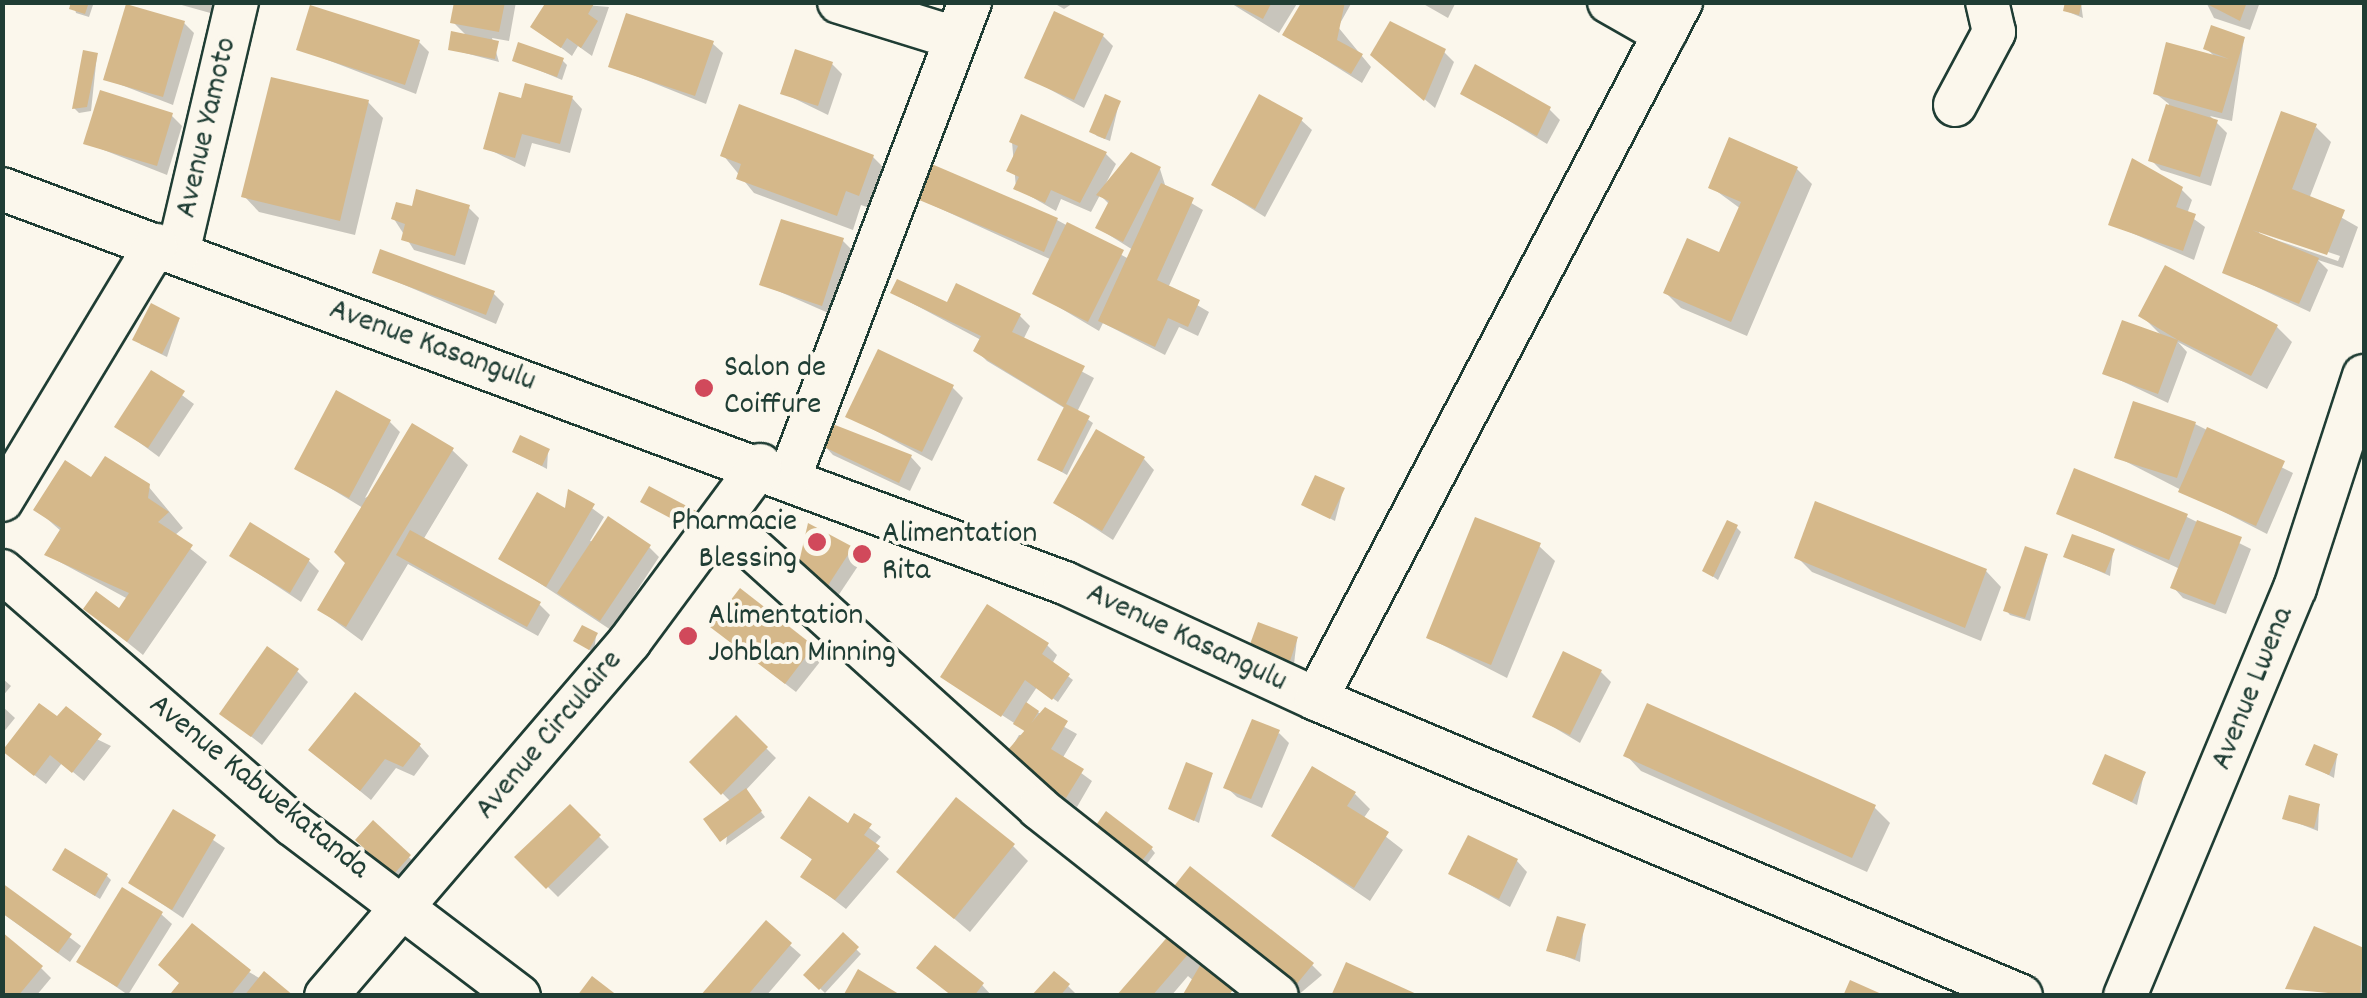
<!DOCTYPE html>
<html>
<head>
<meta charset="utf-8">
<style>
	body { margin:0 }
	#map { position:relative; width:2367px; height:998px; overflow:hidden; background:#fbf7ec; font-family:Dekko,sans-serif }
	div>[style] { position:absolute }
	.shadow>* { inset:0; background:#0003 }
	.building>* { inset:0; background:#d5b88a }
	.roads { filter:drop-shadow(2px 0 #1f3d34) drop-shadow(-2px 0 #1f3d34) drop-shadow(0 2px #1f3d34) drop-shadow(0 -2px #1f3d34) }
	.minor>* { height:42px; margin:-21px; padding:0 21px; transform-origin:21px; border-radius:21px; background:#fbf7ec }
	.dots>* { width:28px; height:28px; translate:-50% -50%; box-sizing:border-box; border:5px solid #fbf7ec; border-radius:50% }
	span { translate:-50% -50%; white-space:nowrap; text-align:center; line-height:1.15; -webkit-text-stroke:8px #fbf7ec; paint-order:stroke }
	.street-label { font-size:32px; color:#1f3d34 }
	.poi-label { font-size:32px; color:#1f3d34 }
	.left { translate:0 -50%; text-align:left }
	.right { translate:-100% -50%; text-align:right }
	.frame { position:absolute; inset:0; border:5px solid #1f3d34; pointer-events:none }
</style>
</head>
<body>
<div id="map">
	<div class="shadow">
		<i style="clip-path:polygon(73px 2px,94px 2px,89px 17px,76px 13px)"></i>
		<i style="clip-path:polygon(171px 2px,225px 2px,221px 16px)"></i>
		<i style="clip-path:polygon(457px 2px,516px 2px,509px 41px,492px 38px,499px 62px,450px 49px,468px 37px,453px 22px)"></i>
		<i style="clip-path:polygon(549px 2px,609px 7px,592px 56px,578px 46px,572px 56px,533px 26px)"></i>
		<i style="clip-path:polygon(1052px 2px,1075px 2px,1064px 9px)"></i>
		<i style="clip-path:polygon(1229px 2px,1298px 2px,1279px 33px)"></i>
		<i style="clip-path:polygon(1317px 2px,1352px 2px,1338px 27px,1371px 67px,1362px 83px,1286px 35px)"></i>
		<i style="clip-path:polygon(1420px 2px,1456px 2px,1448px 18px)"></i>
		<i style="clip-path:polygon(2206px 2px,2260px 2px,2250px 30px,2214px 18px)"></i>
		<i style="clip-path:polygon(2081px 3px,2083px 18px,2066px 11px)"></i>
		<i style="clip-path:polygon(184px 23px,194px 33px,173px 105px,106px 79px)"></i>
		<i style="clip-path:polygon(1103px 36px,1113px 46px,1084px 108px,1027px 77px)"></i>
		<i style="clip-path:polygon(2244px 39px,2232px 121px,2210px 116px,2227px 133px,2211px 186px,2161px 170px,2151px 160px,2169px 104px,2155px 93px,2216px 58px,2206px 48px)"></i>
		<i style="clip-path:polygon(419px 42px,429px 52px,416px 94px,299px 49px)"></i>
		<i style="clip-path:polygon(712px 43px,723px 53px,706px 104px,611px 66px)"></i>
		<i style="clip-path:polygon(1444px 52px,1454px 62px,1435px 108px,1384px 65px)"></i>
		<i style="clip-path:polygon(97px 55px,91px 111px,79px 113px,74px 108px)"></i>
		<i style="clip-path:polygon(515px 60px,562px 60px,567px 65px,562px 80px)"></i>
		<i style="clip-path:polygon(832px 64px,842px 74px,828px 115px,783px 93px)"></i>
		<i style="clip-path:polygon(1463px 93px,1549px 109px,1560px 120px,1547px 144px)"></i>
		<i style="clip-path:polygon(572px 98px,582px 109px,570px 153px,532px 143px,525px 167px,486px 148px)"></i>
		<i style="clip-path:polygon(368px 102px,383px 118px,355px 235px,259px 212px,244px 196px)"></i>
		<i style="clip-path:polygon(1119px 103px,1110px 141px,1097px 136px,1092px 131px)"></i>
		<i style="clip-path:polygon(172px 116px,182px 126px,167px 175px,86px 143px)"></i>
		<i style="clip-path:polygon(1301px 120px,1312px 130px,1265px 217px,1214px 185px)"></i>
		<i style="clip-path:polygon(evenodd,2316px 127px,2331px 142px,2309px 199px,2358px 227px,2343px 268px,2318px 260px,2328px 270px,2310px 312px,2225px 272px,2316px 127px,2259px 229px,2340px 256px,2338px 261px,2259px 234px,2259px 229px)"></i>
		<i style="clip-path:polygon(1012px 142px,1106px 154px,1116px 164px,1105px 185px,1160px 169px,1166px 188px,1203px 210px,1168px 288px,1209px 312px,1198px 336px,1179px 327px,1165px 355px,1103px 323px,1099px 331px,1035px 293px,1052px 260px,915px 197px,1057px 220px,1129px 259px,1133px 250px,1098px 228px,1110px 205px,1100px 195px,1091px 212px,1061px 199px,1056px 211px,1016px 188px)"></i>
		<i style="clip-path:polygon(723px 155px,873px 157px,888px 172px,875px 210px,861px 205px,853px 230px,754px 193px)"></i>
		<i style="clip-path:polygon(1797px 169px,1812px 184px,1747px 336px,1681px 308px,1666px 293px,1720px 255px,1741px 209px,1711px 187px)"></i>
		<i style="clip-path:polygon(2181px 189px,2192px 200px,2187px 214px,2205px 227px,2194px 260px,2111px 224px)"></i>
		<i style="clip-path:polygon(468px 207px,479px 218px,465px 265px,414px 250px,394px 219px)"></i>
		<i style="clip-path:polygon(843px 241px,853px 251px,833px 315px,762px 284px)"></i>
		<i style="clip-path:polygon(374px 272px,493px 293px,504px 304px,496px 324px)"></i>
		<i style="clip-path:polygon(893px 293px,1020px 316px,1030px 326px,1023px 340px,1094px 378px,1077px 412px,1093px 423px,1067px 475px,1040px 460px,1066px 409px,987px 361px,976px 350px,981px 340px)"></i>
		<i style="clip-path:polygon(2141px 315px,2277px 327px,2292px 342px,2267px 389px,2178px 342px,2187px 352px,2168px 403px,2105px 373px,2163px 337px)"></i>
		<i style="clip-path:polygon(179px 320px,167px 357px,140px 344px)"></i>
		<i style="clip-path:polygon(152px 373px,194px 404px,159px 457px,117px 426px)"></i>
		<i style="clip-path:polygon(952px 387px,963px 398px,932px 461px,848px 416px)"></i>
		<i style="clip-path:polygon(390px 422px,400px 432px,365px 498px,452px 450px,468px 465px,423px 540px,539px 604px,550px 615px,538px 636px,408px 564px,362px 641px,320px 610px,348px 563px,363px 508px,297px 468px)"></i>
		<i style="clip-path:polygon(2195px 424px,2293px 473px,2267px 534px,2117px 457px)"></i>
		<i style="clip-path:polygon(831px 426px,911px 457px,921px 468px,910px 491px,833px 455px,823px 444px)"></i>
		<i style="clip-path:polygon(548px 451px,547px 469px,515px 452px)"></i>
		<i style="clip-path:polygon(1144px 459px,1154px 470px,1113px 540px,1056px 503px)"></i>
		<i style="clip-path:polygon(92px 481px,148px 486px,183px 528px,174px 536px,207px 562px,143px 655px,86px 609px,120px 611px,128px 599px,47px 555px,62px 532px,36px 509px)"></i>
		<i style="clip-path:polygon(1343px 490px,1335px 521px,1304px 505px)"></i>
		<i style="clip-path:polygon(570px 492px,604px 517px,590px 541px,649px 547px,659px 557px,611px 630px,501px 558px,566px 512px)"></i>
		<i style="clip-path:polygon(2059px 513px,2187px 517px,2251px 549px,2226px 614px,2183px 598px,2173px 587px,2180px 569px)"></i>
		<i style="clip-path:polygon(1736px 527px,1741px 532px,1718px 580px,1705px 571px)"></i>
		<i style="clip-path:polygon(1539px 546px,1555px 561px,1507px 678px,1429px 638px)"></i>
		<i style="clip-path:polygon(851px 549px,862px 560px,838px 596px,811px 581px)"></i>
		<i style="clip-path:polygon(2113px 552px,2110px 576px,2066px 557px)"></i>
		<i style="clip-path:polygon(232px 556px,309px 561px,319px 571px,301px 602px)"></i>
		<i style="clip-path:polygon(2047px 556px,2030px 621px,2010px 615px,2006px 610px)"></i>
		<i style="clip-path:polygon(1797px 557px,1986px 571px,2001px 587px,1981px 641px,1812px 572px)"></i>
		<i style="clip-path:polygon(741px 592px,823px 658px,796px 692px,724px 637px)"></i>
		<i style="clip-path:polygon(596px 635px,594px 653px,576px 641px)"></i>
		<i style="clip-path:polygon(1297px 639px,1294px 664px,1257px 651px)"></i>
		<i style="clip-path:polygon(1047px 645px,1057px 655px,1052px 664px,1073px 680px,1058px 702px,1037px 687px,1025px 705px,1077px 734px,1062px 759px,1092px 781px,1077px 807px,1005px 758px,1019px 735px,1031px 734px,943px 677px)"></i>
		<i style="clip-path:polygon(297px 671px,308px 682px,262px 745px,222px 714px)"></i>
		<i style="clip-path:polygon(1601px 672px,1611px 682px,1580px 743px,1535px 716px)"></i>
		<i style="clip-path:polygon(2px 678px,11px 686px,2px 697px)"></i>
		<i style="clip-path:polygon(2px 706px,15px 718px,2px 734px)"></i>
		<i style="clip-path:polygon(736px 718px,776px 758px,745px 791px,765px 817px,726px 845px,731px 802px,692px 762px)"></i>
		<i style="clip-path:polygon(58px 720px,111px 746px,84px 781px,62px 763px,46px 784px,15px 760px)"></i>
		<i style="clip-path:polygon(1279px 733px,1289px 743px,1262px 808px,1237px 797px,1226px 787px)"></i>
		<i style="clip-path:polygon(419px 745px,429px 756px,414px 776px,396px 768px,371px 800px,322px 760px)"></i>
		<i style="clip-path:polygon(1626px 755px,1874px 807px,1890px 823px,1867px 872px,1641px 771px)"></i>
		<i style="clip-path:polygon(2337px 756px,2334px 778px,2308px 764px)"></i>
		<i style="clip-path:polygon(2144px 774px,2137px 805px,2095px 784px)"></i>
		<i style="clip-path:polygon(1212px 775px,1199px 823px,1171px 809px)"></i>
		<i style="clip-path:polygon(1355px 794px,1370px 809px,1363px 819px,1403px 850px,1370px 901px,1274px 836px)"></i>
		<i style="clip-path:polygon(2319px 806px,2318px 831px,2285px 818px)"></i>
		<i style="clip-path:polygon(570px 807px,609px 847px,558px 897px,518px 857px)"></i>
		<i style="clip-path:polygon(173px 813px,225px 848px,183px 918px,131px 883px)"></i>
		<i style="clip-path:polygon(855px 817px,881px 837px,874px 845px,889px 859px,846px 909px,803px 876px,814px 861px,784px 838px,849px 826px)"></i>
		<i style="clip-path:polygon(373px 824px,413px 861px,399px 877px,358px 840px)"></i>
		<i style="clip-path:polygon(1101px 833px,1151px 848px,1155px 853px,1145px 866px)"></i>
		<i style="clip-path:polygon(1013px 846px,1028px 861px,970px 932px,899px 872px)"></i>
		<i style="clip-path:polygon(1517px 861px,1527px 872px,1510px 907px,1451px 874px)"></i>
		<i style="clip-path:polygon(59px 874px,107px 876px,111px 880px,100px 899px)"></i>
		<i style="clip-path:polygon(2px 886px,81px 946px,70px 962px,2px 913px)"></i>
		<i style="clip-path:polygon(1171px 894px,1312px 965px,1322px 975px,1297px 996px)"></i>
		<i style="clip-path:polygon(161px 914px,172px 924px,128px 995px,80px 962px)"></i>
		<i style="clip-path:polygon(766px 924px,801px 955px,766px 996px,703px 996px)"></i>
		<i style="clip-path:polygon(1584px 926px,1580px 962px,1549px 950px)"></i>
		<i style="clip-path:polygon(2315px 929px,2364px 951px,2364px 996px,2288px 988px)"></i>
		<i style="clip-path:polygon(843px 936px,861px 954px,825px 993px,806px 975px)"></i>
		<i style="clip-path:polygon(1170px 937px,1201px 966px,1234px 996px,1185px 996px,1196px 983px,1188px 976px,1171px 996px,1119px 996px)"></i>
		<i style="clip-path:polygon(41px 968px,51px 978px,36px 996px,2px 996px)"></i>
		<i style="clip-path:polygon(249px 972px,290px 996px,174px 993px,182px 984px)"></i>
		<i style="clip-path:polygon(982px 985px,992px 996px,953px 996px)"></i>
		<i style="clip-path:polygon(1068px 986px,1078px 996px,1035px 996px)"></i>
	</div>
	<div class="building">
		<i style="clip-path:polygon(71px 2px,89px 2px,85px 14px,69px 9px)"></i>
		<i style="clip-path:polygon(454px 2px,505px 2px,499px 32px,450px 23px)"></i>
		<i style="clip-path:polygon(546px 2px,595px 2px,588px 14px,598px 21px,581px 48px,567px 38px,561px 48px,530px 27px)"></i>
		<i style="clip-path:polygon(1230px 2px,1272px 2px,1263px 19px)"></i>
		<i style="clip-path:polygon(1314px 2px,1345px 2px,1337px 40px,1363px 54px,1351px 74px,1282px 35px,1301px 3px)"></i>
		<i style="clip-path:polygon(2065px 2px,2082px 2px,2079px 15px,2063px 11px)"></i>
		<i style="clip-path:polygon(2203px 2px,2247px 2px,2240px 21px)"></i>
		<i style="clip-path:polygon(126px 4px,185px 21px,163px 97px,103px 80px)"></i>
		<i style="clip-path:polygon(310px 5px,420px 40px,405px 85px,296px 50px)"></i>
		<i style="clip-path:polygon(1054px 11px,1104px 34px,1074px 100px,1024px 78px)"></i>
		<i style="clip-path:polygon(626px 13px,714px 41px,695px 96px,608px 67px)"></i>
		<i style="clip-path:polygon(1390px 21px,1446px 49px,1424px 101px,1370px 55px)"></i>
		<i style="clip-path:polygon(2211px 25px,2245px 37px,2222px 113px,2153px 94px,2166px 42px,2229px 59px,2203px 49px)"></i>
		<i style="clip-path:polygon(451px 31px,499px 41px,495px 59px,448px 50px)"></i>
		<i style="clip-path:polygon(518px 42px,564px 58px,557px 77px,512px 61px)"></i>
		<i style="clip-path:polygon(795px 49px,833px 62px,818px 106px,780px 94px)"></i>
		<i style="clip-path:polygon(83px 50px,98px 53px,87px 107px,72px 109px)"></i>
		<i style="clip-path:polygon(1475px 64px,1551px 107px,1537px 136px,1460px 94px)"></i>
		<i style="clip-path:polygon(271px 77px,369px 100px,340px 221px,241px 197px)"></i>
		<i style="clip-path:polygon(525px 83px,573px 96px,560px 144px,522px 134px,515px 158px,483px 149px,499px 92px,521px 98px)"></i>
		<i style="clip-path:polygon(100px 90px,173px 113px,157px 166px,83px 144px)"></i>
		<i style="clip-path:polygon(1105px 94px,1121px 101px,1105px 139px,1089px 132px)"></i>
		<i style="clip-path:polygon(1259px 94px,1303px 118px,1255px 209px,1211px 185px)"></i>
		<i style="clip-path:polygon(739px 104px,874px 155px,859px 196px,846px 191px,837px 216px,736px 179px,741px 164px,720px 156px)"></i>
		<i style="clip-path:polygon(2166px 104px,2218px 120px,2200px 177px,2148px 161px)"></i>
		<i style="clip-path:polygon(2281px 111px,2317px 124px,2292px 189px,2345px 210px,2327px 255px,2252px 230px,2319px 258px,2299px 304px,2222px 273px)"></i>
		<i style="clip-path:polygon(1021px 114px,1107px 152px,1080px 203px,1051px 190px,1045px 203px,1013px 189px,1019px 177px,1006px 171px,1018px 146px,1009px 142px)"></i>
		<i style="clip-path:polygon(1729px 137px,1798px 167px,1731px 322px,1663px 293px,1687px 238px,1719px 252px,1741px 202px,1708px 188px)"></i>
		<i style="clip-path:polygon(1131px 152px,1161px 167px,1123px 242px,1095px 228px,1109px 201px,1096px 195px)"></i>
		<i style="clip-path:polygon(2132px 158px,2183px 187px,2176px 207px,2196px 214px,2183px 251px,2108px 225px)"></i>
		<i style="clip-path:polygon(927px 162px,1058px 218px,1044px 252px,912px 197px)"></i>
		<i style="clip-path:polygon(1161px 183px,1194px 198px,1157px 280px,1200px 300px,1188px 327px,1168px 318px,1155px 347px,1098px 321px)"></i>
		<i style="clip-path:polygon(416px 189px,470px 205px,455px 256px,401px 240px,405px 224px,391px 219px,396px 202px,412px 206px)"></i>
		<i style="clip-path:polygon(781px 219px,844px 238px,822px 306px,759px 285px)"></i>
		<i style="clip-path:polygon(1067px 222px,1124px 250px,1088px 322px,1032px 294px)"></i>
		<i style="clip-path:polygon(380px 249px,495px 291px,486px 315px,372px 273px)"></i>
		<i style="clip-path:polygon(2165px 265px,2278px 325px,2251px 376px,2178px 340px,2158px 394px,2102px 374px,2122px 320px,2178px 340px,2138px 316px)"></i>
		<i style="clip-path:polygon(897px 279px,947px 302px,956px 283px,1021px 314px,1012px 332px,1085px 366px,1066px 404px,1090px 416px,1062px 472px,1037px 460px,1064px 407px,973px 351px,981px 336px,890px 293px)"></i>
		<i style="clip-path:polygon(151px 303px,180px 318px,162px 354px,132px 340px)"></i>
		<i style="clip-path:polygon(878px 349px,954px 385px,922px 452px,845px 417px)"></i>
		<i style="clip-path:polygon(151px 370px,185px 391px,148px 448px,114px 427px)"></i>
		<i style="clip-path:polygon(336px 390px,391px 420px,349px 498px,294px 469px)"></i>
		<i style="clip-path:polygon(2133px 401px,2196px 422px,2177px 478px,2114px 458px)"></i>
		<i style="clip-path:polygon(412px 423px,454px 448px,346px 627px,317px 610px,345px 563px,334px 552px)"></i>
		<i style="clip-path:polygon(830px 423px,912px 455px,899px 483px,820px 445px)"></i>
		<i style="clip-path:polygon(2207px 427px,2285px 461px,2256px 526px,2178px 492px)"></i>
		<i style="clip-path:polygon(1096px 429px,1145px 457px,1102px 531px,1053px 503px)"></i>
		<i style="clip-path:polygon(520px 435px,550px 449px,542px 466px,512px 452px)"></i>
		<i style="clip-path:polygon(105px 456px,150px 484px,148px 498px,169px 512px,158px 522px,193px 545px,127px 642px,83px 609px,96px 591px,119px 608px,129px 593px,44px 555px,61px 528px,33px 510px,65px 460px,91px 477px)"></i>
		<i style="clip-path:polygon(2074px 468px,2188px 514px,2169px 560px,2056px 514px)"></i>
		<i style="clip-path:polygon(1315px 475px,1345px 488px,1330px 519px,1301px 505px)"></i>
		<i style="clip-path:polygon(649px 486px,698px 512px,689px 528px,640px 502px)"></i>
		<i style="clip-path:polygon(568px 489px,595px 504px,546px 587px,498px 559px,537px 492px,565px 508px)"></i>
		<i style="clip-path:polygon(1815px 501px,1987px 569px,1965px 628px,1794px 558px)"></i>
		<i style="clip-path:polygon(608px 516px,651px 545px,600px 621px,557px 593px)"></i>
		<i style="clip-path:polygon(1475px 517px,1541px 543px,1491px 665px,1426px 638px)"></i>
		<i style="clip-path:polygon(1727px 520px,1738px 525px,1713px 577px,1702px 571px)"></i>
		<i style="clip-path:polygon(2197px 520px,2242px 537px,2215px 605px,2170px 588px)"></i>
		<i style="clip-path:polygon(250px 522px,310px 559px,290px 593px,229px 556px)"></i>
		<i style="clip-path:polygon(808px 523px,853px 547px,827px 587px,797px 571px)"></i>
		<i style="clip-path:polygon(410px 530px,541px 602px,527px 627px,396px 555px)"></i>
		<i style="clip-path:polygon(2072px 534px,2115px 549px,2105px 573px,2063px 557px)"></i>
		<i style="clip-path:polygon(2025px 546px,2048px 554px,2025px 618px,2003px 611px)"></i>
		<i style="clip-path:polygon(740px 588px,814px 646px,785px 684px,710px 627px)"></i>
		<i style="clip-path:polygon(987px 604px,1049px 643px,1042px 654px,1070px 674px,1052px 700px,1025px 680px,1001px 717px,940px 677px)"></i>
		<i style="clip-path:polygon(1258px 622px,1298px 637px,1290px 661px,1249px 647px)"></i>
		<i style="clip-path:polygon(582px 625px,598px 633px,589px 650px,573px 641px)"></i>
		<i style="clip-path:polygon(267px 646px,299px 669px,251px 737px,219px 714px)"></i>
		<i style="clip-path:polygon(1563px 651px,1602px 670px,1570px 735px,1532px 717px)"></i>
		<i style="clip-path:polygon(355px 692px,421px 744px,403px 767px,385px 759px,360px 791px,308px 750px)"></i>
		<i style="clip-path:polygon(1026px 702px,1039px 711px,1026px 732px,1013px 724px)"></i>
		<i style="clip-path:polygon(39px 703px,57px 716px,66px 706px,102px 734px,72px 773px,50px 755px,34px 776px,2px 751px)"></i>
		<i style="clip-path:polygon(1647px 703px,1876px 805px,1852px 858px,1623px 756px)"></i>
		<i style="clip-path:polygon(1045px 707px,1068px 721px,1051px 749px,1084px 769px,1066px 798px,1001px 758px)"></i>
		<i style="clip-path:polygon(736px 715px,768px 747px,721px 795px,689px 762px)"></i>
		<i style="clip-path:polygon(1252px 719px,1280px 730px,1251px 799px,1223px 788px)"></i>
		<i style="clip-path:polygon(2314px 744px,2338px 754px,2329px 775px,2305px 765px)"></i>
		<i style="clip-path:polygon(2105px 754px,2146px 772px,2132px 802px,2092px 784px)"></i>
		<i style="clip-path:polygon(1186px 762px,1213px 773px,1194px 821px,1168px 809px)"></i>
		<i style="clip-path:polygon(1312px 766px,1356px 792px,1347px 806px,1389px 832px,1354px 888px,1271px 836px)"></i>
		<i style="clip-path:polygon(746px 788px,762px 811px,720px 842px,703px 819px)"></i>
		<i style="clip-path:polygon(2289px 795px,2320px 804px,2314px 828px,2282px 819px)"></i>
		<i style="clip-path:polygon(809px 796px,848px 823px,854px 813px,872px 824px,864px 835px,880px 846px,835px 900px,800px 877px,812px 859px,780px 838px)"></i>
		<i style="clip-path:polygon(956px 797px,1015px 844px,954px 919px,896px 872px)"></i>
		<i style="clip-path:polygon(570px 804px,601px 835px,546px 889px,514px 857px)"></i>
		<i style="clip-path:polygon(173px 809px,216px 835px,172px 910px,128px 883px)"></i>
		<i style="clip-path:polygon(1106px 811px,1153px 847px,1140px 863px,1094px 828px)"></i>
		<i style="clip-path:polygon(373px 820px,411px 855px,393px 875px,355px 840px)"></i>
		<i style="clip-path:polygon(1468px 835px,1518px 859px,1499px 899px,1448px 874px)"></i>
		<i style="clip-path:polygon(65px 848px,108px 874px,95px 896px,52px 870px)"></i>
		<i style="clip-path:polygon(1190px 866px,1314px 963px,1291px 991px,1167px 895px)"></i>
		<i style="clip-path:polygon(2px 883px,72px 934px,58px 953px,2px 913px)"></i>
		<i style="clip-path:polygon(122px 887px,163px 912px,117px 987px,76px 962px)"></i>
		<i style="clip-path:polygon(1557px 916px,1586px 924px,1575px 959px,1546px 951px)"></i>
		<i style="clip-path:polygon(766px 920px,792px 943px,747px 996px,700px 996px)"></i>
		<i style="clip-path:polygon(192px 923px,251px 970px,230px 996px,171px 993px,179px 983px,158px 965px)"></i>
		<i style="clip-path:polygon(2314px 926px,2364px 948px,2360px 996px,2285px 989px)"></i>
		<i style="clip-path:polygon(2px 932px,43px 966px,18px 996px,2px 996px)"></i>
		<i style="clip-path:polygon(843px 932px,859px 947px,819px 990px,803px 975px)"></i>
		<i style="clip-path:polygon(1170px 934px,1190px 952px,1152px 996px,1116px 996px)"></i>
		<i style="clip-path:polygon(935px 945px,984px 983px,974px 996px,952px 996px,916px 968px)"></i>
		<i style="clip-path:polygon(1202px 962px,1233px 990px,1228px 996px,1182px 996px)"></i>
		<i style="clip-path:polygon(1346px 962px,1421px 996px,1331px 996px)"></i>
		<i style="clip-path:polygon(858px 969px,902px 996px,843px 996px)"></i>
		<i style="clip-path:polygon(264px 971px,294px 996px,244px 996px)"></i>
		<i style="clip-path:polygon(1054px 971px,1070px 984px,1060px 996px,1031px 996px)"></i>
		<i style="clip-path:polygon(592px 976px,618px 996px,577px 996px)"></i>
		<i style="clip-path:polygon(1850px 980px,1886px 996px,1843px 996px)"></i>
	</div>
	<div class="roads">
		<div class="minor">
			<i style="left:839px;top:2px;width:121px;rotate:17.2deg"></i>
			<i style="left:1609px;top:2px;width:64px;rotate:29.7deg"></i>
			<i style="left:1955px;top:105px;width:83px;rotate:-61.9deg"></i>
			<i style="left:1994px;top:32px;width:31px;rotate:-103deg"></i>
			<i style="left:2px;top:189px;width:1134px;rotate:20.34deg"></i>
			<i style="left:1065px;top:583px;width:277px;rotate:24.8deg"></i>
			<i style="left:1316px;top:699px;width:765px;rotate:22.84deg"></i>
			<i style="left:178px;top:253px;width:258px;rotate:-76.8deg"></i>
			<i style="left:790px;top:476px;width:507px;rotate:-69.21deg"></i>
			<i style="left:2px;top:500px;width:298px;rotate:-58.9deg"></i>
			<i style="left:723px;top:522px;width:426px;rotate:42.1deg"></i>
			<i style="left:1039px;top:808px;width:303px;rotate:38.3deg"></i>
			<i style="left:2px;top:571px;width:385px;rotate:41.1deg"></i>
			<i style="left:292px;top:824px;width:285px;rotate:37.2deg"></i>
			<i style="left:1316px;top:699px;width:787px;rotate:-62.36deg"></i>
			<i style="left:326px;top:996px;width:467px;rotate:-49.4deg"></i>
			<i style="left:630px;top:641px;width:219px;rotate:-53.5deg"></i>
			<i style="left:2125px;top:996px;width:442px;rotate:-67.4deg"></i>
			<i style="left:2295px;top:588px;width:223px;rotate:-72deg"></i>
		</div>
	</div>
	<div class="dots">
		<i style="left:704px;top:388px;background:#d1495b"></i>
		<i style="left:817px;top:542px;background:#d1495b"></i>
		<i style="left:862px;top:554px;background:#d1495b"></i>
		<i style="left:688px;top:636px;background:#d1495b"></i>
	</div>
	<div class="street-label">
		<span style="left:208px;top:128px;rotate:-77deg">Avenue Yamoto</span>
		<span style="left:432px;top:347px;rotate:20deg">Avenue Kasangulu</span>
		<span style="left:1186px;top:639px;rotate:25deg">Avenue Kasangulu</span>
		<span style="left:2254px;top:689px;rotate:-68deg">Avenue Lwena</span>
		<span style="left:550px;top:736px;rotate:-50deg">Avenue Circulaire</span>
		<span style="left:258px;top:788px;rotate:39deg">Avenue Kabwekatanda</span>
	</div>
	<div class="poi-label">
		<span class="left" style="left:724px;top:388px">Salon de<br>Coiffure</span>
		<span class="right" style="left:797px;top:542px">Pharmacie<br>Blessing</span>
		<span class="left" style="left:882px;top:554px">Alimentation<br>Rita</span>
		<span class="left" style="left:708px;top:636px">Alimentation<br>Johblan Minning</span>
	</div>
	<div class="frame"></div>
</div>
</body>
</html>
